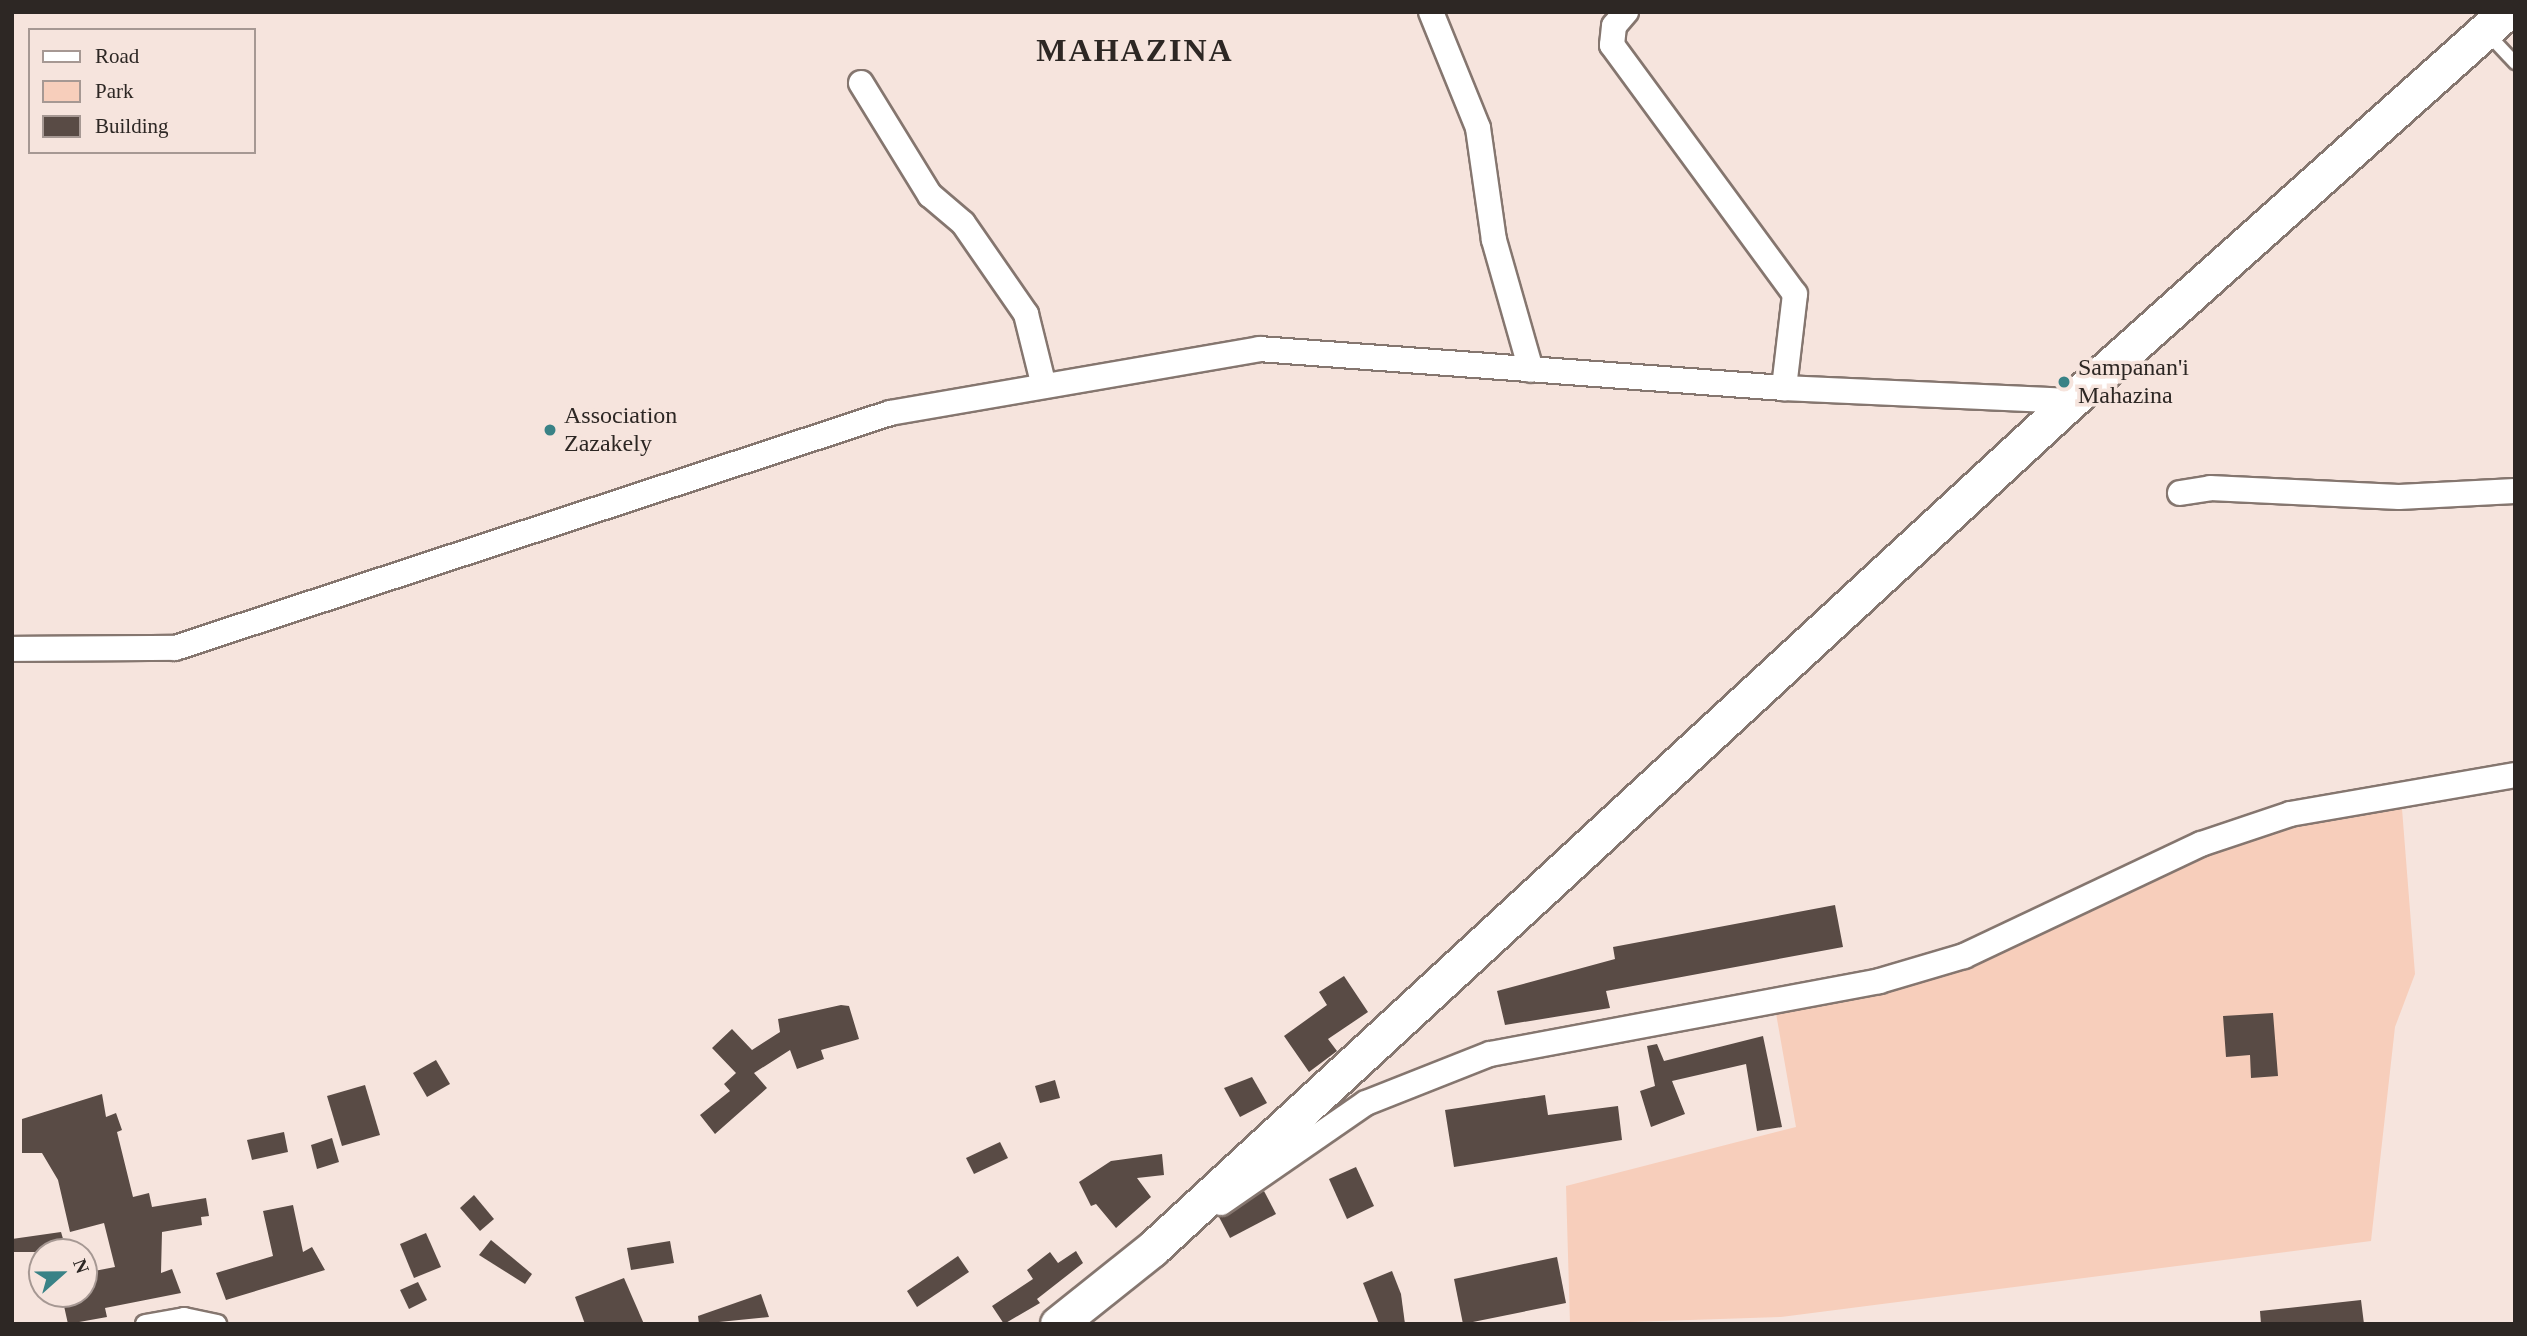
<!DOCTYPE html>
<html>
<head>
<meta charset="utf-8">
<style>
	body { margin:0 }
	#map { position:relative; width:2527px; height:1336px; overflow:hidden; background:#f6e4dd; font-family:Georgia,serif }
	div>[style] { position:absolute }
	.green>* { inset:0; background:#f7cebb }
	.building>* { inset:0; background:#594b45 }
	.roads { filter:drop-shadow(2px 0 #85766f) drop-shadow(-2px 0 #85766f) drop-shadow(0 2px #85766f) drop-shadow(0 -2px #85766f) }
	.service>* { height:12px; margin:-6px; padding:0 6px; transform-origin:6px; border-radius:6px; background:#fff }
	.pedestrian>* { height:18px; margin:-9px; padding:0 9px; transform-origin:9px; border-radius:9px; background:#fff }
	.minor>* { height:24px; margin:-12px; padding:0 12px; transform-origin:12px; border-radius:12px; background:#fff }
	.secondary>* { height:35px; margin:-17.5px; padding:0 17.5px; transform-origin:17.5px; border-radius:17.5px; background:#fff }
	.dots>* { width:19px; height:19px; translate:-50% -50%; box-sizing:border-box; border:4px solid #f6e4dd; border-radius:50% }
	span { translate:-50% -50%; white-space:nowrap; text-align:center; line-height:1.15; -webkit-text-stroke:7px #f6e4dd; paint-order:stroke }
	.poi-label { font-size:24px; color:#2d2724 }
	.left { translate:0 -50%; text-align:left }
	.district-label { font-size:32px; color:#2d2724; font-weight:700; letter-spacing:2px }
	.frame { position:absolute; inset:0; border:14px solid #2d2724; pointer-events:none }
	.legend { position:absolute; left:28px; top:28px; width:228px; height:126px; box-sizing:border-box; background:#f6e4dd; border:2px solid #a69893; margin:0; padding:9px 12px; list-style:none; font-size:21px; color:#2d2724 }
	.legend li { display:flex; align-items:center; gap:14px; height:35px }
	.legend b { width:35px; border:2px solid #a69893 }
	.north { position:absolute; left:28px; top:1238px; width:70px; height:70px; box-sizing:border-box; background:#f6e4dd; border:2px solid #a69893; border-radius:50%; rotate:69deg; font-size:19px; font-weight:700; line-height:28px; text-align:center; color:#2d2724 }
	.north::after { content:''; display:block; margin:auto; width:24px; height:32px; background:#398286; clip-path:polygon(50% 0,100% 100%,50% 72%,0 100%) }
</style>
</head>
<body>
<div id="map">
	<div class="green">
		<i style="clip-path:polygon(2401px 796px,2415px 974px,2395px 1027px,2371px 1241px,1781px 1317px,1570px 1324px,1566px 1186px,1796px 1127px,1774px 1002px,1879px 981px,2201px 844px)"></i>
	</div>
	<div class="building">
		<i style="clip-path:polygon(1835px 905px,1843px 947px,1606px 991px,1610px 1008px,1505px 1025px,1497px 991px,1615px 959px,1613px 947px)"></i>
		<i style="clip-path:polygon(1344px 976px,1368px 1012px,1328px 1039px,1337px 1051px,1309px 1072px,1284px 1036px,1327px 1005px,1319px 992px)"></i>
		<i style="clip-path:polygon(841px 1005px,849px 1006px,859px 1039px,821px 1050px,824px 1059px,797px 1069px,790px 1050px,754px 1073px,767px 1088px,715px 1134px,700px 1115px,730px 1091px,724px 1084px,736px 1073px,712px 1048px,732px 1029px,752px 1050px,780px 1032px,778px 1019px)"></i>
		<i style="clip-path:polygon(2273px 1013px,2278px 1076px,2251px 1078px,2250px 1055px,2226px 1057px,2223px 1016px)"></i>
		<i style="clip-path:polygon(1763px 1036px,1782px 1127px,1757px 1131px,1746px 1064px,1672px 1081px,1685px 1114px,1651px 1127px,1640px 1091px,1655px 1086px,1647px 1046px,1657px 1044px,1664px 1061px)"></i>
		<i style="clip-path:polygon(436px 1060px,450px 1084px,427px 1097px,413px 1073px)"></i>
		<i style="clip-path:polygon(1252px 1077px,1267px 1103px,1240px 1117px,1224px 1088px)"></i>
		<i style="clip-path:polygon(1055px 1080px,1060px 1098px,1040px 1103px,1035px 1086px)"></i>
		<i style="clip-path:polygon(365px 1085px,380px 1135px,342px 1146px,327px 1096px)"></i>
		<i style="clip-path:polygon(102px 1094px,106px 1117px,116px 1113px,122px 1130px,117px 1132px,133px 1197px,149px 1193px,152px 1207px,206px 1198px,209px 1216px,201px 1217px,202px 1225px,162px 1232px,161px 1273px,172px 1269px,181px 1293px,105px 1308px,107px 1317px,68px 1324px,62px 1297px,88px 1292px,84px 1273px,115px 1267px,104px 1223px,70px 1232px,58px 1180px,42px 1153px,22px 1153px,22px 1119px)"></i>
		<i style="clip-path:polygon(1545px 1095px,1548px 1115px,1618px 1106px,1622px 1140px,1454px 1167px,1445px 1110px)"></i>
		<i style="clip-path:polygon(284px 1132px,288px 1152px,252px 1160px,247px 1140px)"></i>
		<i style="clip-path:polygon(332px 1138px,339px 1162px,317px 1169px,311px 1145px)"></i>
		<i style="clip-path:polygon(1000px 1142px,1008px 1158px,974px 1174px,966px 1158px)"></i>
		<i style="clip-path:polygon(1162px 1154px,1164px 1175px,1137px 1178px,1151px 1197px,1116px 1228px,1096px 1204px,1091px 1206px,1079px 1182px,1111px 1161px)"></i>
		<i style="clip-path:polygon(1356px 1167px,1374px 1206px,1347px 1219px,1329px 1179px)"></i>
		<i style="clip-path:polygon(1264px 1191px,1276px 1214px,1230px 1238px,1219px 1217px)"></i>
		<i style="clip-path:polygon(474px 1195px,494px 1219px,480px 1231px,460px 1208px)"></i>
		<i style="clip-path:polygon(293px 1205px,303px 1252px,312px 1247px,325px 1270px,226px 1300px,216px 1273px,273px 1256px,263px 1211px)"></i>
		<i style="clip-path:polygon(61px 1232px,67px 1252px,12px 1252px,12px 1239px)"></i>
		<i style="clip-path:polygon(426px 1233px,441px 1267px,414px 1278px,400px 1244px)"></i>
		<i style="clip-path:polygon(491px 1240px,532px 1274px,525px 1284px,479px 1255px)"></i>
		<i style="clip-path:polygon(670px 1241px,674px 1263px,631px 1270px,627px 1248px)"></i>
		<i style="clip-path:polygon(1076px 1251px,1083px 1263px,1037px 1299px,1040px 1303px,1004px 1324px,992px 1306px,1033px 1279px,1027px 1270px,1050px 1252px,1058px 1263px)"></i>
		<i style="clip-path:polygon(958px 1256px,969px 1272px,917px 1307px,907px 1291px)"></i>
		<i style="clip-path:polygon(1557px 1257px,1566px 1303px,1463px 1324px,1454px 1279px)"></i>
		<i style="clip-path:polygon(1392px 1271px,1401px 1294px,1405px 1324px,1379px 1324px,1363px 1283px)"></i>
		<i style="clip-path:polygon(624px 1278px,644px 1324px,585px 1324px,575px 1297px)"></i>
		<i style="clip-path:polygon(418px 1282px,427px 1300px,409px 1309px,400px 1290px)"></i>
		<i style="clip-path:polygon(761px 1294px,769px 1317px,699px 1324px,698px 1316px)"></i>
		<i style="clip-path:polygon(2361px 1300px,2364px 1324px,2261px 1324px,2260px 1311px)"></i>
	</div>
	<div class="roads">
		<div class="service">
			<i style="left:2485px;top:31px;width:44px;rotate:46.8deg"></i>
		</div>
		<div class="pedestrian">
			<i style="left:145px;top:1324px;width:40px;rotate:-10deg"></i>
			<i style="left:184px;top:1317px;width:34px;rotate:12deg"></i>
		</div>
		<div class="minor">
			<i style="left:1431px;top:12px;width:125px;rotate:67.9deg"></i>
			<i style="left:1478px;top:128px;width:113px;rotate:81.9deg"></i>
			<i style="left:1494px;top:240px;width:135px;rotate:74.1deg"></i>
			<i style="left:1626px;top:12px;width:18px;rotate:131deg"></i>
			<i style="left:1614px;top:26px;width:19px;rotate:96deg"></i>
			<i style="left:1612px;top:45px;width:309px;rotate:53.7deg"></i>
			<i style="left:1795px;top:294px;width:95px;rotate:96.7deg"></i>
			<i style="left:861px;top:83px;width:132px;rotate:58.4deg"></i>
			<i style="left:930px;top:195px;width:43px;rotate:40.3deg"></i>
			<i style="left:963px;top:223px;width:111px;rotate:55.3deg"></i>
			<i style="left:1026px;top:314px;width:74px;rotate:76deg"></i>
			<i style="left:2180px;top:493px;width:30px;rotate:-9deg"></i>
			<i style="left:2210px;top:488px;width:189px;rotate:2.7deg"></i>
			<i style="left:2399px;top:497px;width:116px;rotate:-3deg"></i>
			<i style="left:12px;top:649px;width:163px;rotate:-0.4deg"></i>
			<i style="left:175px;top:648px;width:753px;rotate:-18.19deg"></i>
			<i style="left:890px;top:413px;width:375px;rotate:-9.8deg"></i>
			<i style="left:1259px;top:349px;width:526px;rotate:4.25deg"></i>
			<i style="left:1784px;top:388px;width:287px;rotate:2.6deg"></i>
			<i style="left:1221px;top:1203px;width:176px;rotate:-34.6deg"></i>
			<i style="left:1366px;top:1103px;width:133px;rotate:-21.6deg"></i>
			<i style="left:1490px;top:1054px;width:396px;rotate:-10.6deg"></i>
			<i style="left:1879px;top:981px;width:89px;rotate:-16.4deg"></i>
			<i style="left:1964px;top:956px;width:262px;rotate:-25.3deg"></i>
			<i style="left:2201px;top:844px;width:94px;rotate:-18.6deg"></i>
			<i style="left:2290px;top:814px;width:228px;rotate:-9.8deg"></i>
		</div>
		<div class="secondary">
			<i style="left:1058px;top:1324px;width:120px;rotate:-38.6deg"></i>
			<i style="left:1152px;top:1249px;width:1250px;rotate:-42.7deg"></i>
			<i style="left:2071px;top:401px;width:584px;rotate:-41.8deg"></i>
		</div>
	</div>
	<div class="dots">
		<i style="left:2064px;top:382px;background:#398286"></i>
		<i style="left:550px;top:430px;background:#398286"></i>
	</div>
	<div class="poi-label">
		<span class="left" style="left:2078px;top:382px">Sampanan'i<br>Mahazina</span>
		<span class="left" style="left:564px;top:430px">Association<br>Zazakely</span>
	</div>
	<div class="district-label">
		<span style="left:1135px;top:50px">MAHAZINA</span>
	</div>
	<div class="frame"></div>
	<ul class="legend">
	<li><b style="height:9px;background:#fff"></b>Road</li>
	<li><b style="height:19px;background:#f7cebb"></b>Park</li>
	<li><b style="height:19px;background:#594b45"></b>Building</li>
	</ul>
	<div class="north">N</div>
</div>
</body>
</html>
